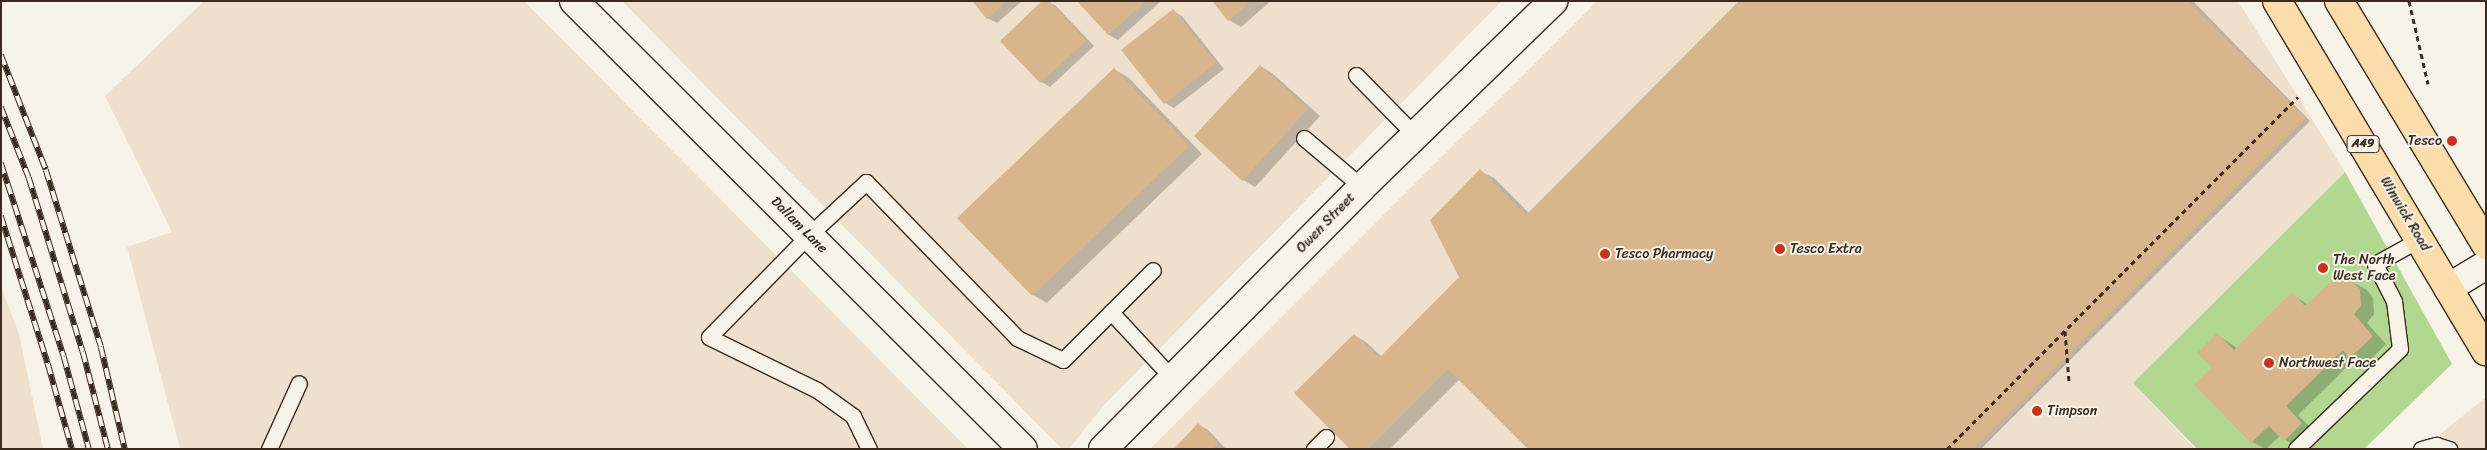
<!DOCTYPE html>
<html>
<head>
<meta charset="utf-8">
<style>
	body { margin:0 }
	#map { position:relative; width:2487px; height:450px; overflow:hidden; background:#f7f3e8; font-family:Sriracha,sans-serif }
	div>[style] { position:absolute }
	.built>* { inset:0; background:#eee0cc }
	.green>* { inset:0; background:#b2d791 }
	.shadow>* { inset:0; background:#0003 }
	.building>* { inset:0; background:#d9b58b }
	.path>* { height:3px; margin-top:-1.5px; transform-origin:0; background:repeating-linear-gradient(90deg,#3b2a1e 0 5px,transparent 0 9px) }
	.roads { filter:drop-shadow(1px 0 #3b2a1e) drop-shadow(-1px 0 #3b2a1e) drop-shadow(0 1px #3b2a1e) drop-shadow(0 -1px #3b2a1e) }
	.lane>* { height:15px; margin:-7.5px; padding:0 7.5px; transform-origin:7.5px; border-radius:7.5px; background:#f7f3e8 }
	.street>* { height:28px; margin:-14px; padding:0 14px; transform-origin:14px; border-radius:14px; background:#f7f3e8 }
	.highway>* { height:28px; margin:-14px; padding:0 14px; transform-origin:14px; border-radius:14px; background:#faddab }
	.rail>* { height:5.5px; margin-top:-2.75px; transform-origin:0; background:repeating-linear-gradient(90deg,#f7f3e8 0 11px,#3b2a1e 0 22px); box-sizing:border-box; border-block:1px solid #3b2a1e }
	.dots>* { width:14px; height:14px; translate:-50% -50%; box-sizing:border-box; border:2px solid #f7f3e8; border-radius:50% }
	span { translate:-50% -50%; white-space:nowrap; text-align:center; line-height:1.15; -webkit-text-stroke:4px #f7f3e8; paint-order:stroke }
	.shield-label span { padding:1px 4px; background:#f7f3e8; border:1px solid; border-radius:4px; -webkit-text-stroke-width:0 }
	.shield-label { font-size:12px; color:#3b2a1e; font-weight:700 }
	.poi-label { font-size:14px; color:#3b2a1e }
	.right { translate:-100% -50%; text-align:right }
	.left { translate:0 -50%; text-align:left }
	.street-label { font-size:14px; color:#3b2a1e }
	.frame { position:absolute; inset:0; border:2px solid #3b2a1e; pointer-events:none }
</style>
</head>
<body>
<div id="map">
	<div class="built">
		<i style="clip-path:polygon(204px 1px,524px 1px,968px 449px,180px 449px,127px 247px,172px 232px,105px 96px)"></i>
		<i style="clip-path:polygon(622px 1px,1502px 1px,1103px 406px,1069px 449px,1062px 449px)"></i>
		<i style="clip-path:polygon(1597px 1px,2238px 1px,2345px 172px,2133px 383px,2195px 449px,1150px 449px)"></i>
		<i style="clip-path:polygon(1px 287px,19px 334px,43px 449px,1px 449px)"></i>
		<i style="clip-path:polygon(2486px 397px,2486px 449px,2422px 449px)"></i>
	</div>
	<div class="green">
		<i style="clip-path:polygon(2345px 172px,2452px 364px,2364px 449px,2197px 449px,2133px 383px)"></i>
	</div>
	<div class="shadow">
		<i style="clip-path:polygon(974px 1px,1022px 1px,997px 23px,987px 18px)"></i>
		<i style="clip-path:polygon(1044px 1px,1055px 5px,1094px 46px,1050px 87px,1041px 82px)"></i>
		<i style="clip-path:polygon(1079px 1px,1161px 1px,1118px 40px,1109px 35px)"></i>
		<i style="clip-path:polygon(1213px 1px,1271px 1px,1241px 27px,1229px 20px)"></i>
		<i style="clip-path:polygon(1741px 1px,2193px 1px,2310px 121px,1981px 449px,1530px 449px,1460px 379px,1390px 449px,1352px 449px,1354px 335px,1367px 343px,1382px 357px,1461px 278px,1480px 171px,1494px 178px,1529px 213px)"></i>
		<i style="clip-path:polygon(1173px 11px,1182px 16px,1224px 69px,1174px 108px,1165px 103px)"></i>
		<i style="clip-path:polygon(1260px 66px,1272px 73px,1320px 116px,1255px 187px,1243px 180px,1196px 136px)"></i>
		<i style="clip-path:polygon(1115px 70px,1128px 77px,1202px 154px,1047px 303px,1033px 295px,959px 218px)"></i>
		<i style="clip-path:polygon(2352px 282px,2367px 290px,2373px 298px,2374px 314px,2367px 323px,2386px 344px,2365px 365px,2355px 359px,2298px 415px,2315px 432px,2298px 448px,2280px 436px,2266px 449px,2252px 442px,2213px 367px,2218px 335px,2237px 348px,2292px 294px,2308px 305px)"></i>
		<i style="clip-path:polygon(1199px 425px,1208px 430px,1226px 449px,1175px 449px)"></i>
	</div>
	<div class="building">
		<i style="clip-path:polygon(972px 1px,1007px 1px,987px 19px)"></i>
		<i style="clip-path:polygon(1042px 1px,1049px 1px,1086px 41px,1040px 83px,1000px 41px)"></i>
		<i style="clip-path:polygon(1077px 1px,1146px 1px,1108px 35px)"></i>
		<i style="clip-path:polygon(1212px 1px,1251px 1px,1228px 21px)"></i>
		<i style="clip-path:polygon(1739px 1px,2188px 1px,2306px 118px,1974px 449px,1528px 449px,1448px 369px,1369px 449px,1350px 449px,1294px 393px,1354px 334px,1379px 358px,1459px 277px,1430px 220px,1480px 169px,1526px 215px)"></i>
		<i style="clip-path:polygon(1173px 9px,1216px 63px,1164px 104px,1121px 50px)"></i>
		<i style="clip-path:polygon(1260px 65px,1308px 109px,1242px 181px,1194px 136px)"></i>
		<i style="clip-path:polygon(1114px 68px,1189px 146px,1032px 296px,957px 218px)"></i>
		<i style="clip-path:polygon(2338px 278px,2348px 278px,2360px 289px,2361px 306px,2354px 314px,2373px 336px,2350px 358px,2343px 350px,2286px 406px,2302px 423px,2284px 441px,2269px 426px,2251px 443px,2194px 385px,2212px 367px,2197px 353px,2217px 333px,2234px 350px,2292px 292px,2305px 306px,2328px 284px)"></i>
		<i style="clip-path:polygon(1198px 423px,1218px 443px,1213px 449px,1174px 449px)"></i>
	</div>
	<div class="path">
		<i style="left:2409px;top:1px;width:85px;rotate:77.1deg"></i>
		<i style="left:2065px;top:331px;width:51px;rotate:85.5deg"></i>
		<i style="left:1947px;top:449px;width:497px;rotate:-45.1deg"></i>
	</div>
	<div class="roads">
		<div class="lane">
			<i style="left:1356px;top:75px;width:84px;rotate:45.5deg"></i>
			<i style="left:1304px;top:138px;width:76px;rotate:40.2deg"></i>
			<i style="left:1111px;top:312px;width:91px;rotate:47.2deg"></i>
			<i style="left:269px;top:449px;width:72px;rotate:-65.6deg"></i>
			<i style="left:869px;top:449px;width:37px;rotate:-116deg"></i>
			<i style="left:853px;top:416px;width:44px;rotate:-144.2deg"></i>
			<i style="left:817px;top:390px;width:120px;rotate:-153.9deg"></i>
			<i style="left:709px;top:337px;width:143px;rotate:-45.6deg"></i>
			<i style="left:809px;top:235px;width:78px;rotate:-42.9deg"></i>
			<i style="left:866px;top:182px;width:217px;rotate:45.9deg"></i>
			<i style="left:1017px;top:338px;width:51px;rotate:25.6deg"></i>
			<i style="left:1063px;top:360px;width:127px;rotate:-45deg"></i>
			<i style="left:1314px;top:449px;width:17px;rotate:-45deg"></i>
			<i style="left:2296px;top:449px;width:144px;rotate:-43.9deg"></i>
			<i style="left:2400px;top:349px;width:48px;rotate:-97.1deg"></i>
			<i style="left:2394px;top:301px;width:42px;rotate:-117.2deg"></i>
			<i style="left:2375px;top:264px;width:51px;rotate:-29.1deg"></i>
			<i style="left:2421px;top:449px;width:16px;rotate:-15deg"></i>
			<i style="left:2436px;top:445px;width:14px;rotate:17deg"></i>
		</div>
		<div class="street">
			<i style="left:574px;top:1px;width:634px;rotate:44.94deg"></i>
			<i style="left:2448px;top:288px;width:44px;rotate:-31.2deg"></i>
			<i style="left:1103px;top:449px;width:368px;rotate:-45.3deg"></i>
			<i style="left:1362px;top:187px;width:267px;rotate:-44.2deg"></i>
		</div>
		<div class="highway">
			<i style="left:2277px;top:1px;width:408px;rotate:59.2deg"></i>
			<i style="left:2339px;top:1px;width:285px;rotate:58.9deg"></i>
		</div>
	</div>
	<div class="rail">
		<i style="left:1px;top:55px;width:123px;rotate:68.6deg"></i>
		<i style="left:46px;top:170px;width:185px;rotate:72.7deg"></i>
		<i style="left:101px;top:347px;width:105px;rotate:76.8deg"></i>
		<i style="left:1px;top:107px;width:76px;rotate:68.5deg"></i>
		<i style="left:29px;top:178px;width:182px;rotate:72.8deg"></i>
		<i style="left:83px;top:352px;width:100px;rotate:75.5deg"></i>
		<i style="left:1px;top:163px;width:204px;rotate:72deg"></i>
		<i style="left:64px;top:357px;width:95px;rotate:74.8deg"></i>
		<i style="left:1px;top:216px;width:155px;rotate:72.4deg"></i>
		<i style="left:48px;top:364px;width:88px;rotate:74.2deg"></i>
	</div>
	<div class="dots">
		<i style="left:2452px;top:141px;background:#c8321e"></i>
		<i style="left:1780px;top:249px;background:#c8321e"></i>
		<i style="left:1605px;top:254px;background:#c8321e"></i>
		<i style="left:2323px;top:268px;background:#c8321e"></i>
		<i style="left:2269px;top:363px;background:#c8321e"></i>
		<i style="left:2037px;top:411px;background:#c8321e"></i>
	</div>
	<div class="shield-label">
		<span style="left:2363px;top:144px">A49</span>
	</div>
	<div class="poi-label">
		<span class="right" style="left:2442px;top:141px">Tesco</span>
		<span class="left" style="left:1790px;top:249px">Tesco Extra</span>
		<span class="left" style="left:1615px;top:254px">Tesco Pharmacy</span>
		<span class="left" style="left:2333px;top:268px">The North<br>West Face</span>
		<span class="left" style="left:2279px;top:363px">Northwest Face</span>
		<span class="left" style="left:2047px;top:411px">Timpson</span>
	</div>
	<div class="street-label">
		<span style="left:2405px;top:214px;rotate:59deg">Winwick Road</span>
		<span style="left:1326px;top:223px;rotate:-46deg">Owen Street</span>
		<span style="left:799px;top:225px;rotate:45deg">Dallam Lane</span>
	</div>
	<div class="frame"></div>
</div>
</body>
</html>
